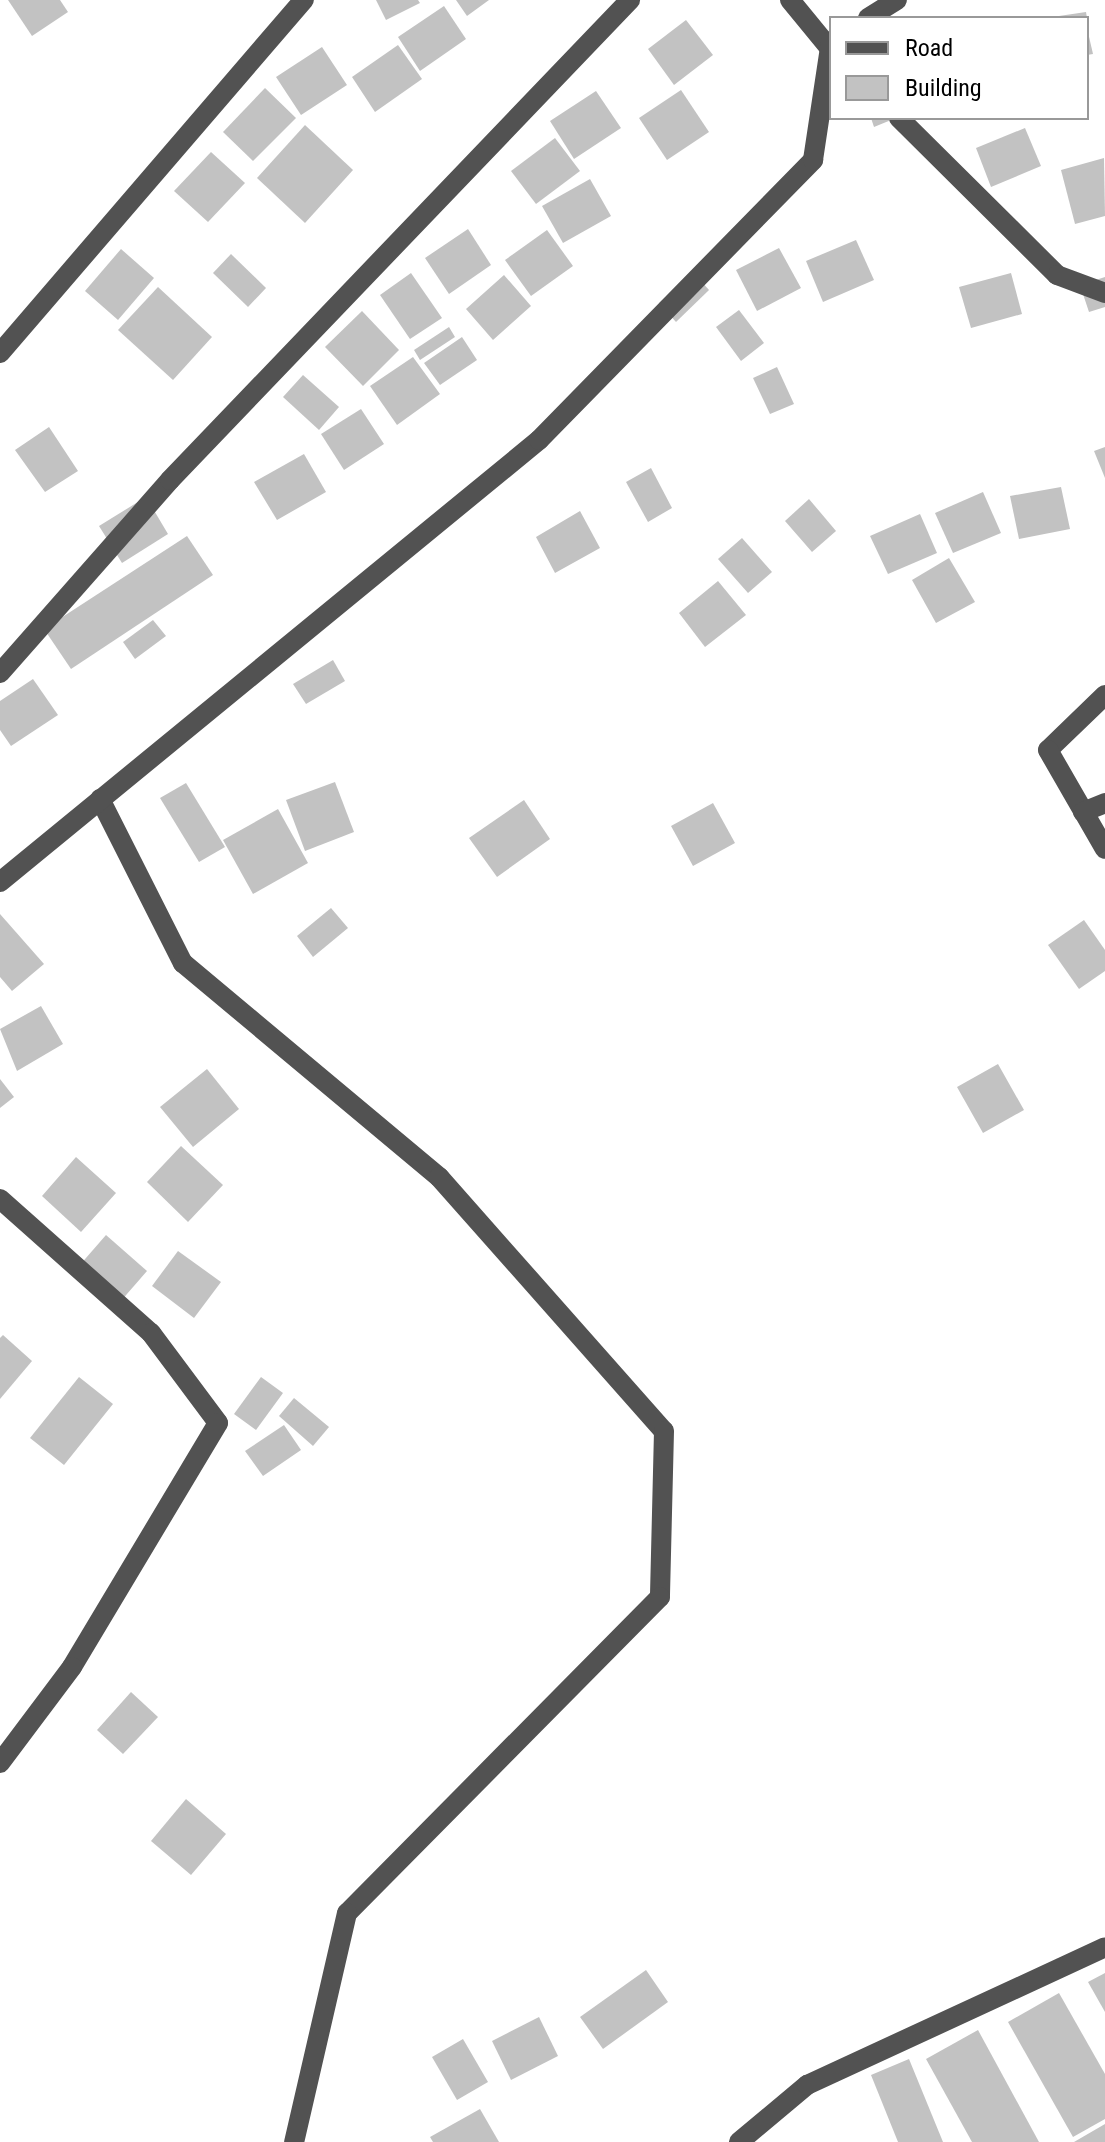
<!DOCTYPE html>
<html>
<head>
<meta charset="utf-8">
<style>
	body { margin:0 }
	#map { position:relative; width:1105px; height:2142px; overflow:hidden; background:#fff; font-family:"Roboto Condensed",sans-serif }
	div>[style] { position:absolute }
	.building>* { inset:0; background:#c2c2c2 }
	.minor>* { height:20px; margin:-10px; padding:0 10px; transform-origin:10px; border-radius:10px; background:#525252 }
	span { translate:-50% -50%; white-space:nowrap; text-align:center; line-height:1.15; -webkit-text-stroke:6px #fff; paint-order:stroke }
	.legend { position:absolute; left:829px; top:16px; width:260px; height:104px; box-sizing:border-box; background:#fff; border:2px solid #999; margin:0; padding:10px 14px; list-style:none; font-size:24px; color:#000 }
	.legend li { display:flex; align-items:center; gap:16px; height:40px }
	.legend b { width:40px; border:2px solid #999 }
</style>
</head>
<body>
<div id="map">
	<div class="building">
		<i style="clip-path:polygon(8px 0,60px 0,68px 12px,32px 36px)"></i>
		<i style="clip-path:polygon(376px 0,418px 0,420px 3px,386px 20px)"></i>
		<i style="clip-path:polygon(456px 0,489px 0,467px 16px)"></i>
		<i style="clip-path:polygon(444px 6px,466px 39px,420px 71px,398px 37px)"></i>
		<i style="clip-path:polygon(1086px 12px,1087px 18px,1059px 18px,1059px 16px)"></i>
		<i style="clip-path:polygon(686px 20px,713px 55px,674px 85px,648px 49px)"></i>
		<i style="clip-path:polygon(1087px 28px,1093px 54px,1087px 55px)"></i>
		<i style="clip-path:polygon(398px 45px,422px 79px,375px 112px,352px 77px)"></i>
		<i style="clip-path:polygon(322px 47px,347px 85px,301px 115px,276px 77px)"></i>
		<i style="clip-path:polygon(265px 88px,296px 118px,253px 161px,223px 132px)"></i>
		<i style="clip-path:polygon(681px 90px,709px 132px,667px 160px,639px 118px)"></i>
		<i style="clip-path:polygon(596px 91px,621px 128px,574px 159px,550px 121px)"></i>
		<i style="clip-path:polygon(871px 118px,896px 118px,874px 127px)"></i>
		<i style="clip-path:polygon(305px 125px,353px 170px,305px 223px,257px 178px)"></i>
		<i style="clip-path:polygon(1025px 128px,1041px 166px,991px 187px,976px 148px)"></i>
		<i style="clip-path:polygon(555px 138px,580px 171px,536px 204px,511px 171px)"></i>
		<i style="clip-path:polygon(211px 152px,245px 183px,208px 222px,174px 191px)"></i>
		<i style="clip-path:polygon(1104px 158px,1105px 216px,1075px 224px,1061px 170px)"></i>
		<i style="clip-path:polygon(590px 179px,611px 216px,563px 243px,542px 206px)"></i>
		<i style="clip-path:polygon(468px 229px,491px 265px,449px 294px,425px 258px)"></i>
		<i style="clip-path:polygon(547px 230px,573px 266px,531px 296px,505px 260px)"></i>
		<i style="clip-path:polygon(856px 240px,874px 280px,823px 302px,806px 261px)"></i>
		<i style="clip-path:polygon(779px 248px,801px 288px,757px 311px,736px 270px)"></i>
		<i style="clip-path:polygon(121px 249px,154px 278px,118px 320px,85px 291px)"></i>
		<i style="clip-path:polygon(231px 254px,266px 288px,248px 307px,213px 273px)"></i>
		<i style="clip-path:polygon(693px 272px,709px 290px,676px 322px,659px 303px)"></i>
		<i style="clip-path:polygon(411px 273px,442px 318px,410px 339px,380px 295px)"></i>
		<i style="clip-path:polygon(1011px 273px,1022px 314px,971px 328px,959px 287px)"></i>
		<i style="clip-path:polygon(504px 275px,531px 306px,493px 340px,466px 309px)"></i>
		<i style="clip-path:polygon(1105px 277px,1105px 307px,1089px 312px,1080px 285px)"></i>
		<i style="clip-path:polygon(158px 287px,212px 337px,173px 380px,118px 330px)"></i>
		<i style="clip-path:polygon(739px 310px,764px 343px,741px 361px,716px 327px)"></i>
		<i style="clip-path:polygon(362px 311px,399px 350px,363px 386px,325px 347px)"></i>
		<i style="clip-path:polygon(449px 327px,455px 337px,420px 360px,414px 350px)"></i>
		<i style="clip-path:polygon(462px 337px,477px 360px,440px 385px,424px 363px)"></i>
		<i style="clip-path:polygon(413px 357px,440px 394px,397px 425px,370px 386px)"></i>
		<i style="clip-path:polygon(777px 367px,794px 404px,770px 414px,753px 378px)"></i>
		<i style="clip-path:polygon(303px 375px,339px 407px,319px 430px,283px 397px)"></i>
		<i style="clip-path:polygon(361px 409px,384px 444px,344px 470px,321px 434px)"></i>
		<i style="clip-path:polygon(49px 427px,78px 471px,45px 492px,15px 450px)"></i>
		<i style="clip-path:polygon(1105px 447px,1105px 478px,1094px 451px)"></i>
		<i style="clip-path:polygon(304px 454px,326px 492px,277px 520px,254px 482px)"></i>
		<i style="clip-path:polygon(651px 468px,672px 508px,648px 522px,626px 482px)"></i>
		<i style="clip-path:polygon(1061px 487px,1070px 529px,1019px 539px,1010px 496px)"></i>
		<i style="clip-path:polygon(983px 492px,1001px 533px,953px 553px,935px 513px)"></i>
		<i style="clip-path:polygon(146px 497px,168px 534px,122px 563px,99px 526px)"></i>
		<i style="clip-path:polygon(809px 499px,836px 531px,812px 552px,785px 521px)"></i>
		<i style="clip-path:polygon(580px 511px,600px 548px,555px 573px,536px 537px)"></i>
		<i style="clip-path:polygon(920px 514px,937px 553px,888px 574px,870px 536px)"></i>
		<i style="clip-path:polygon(187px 536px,213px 575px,71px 669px,44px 629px)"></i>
		<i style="clip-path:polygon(742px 538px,772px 572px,748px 593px,718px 559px)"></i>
		<i style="clip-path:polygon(949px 558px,975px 602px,936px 623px,912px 580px)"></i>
		<i style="clip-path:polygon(718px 581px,746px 615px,705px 647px,679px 613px)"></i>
		<i style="clip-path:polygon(153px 620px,166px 636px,135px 659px,123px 642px)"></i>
		<i style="clip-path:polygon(333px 660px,345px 681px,306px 704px,293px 684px)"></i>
		<i style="clip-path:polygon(33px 679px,58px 715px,11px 746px,0 730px,0 701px)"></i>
		<i style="clip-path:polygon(335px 782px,354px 832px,305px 851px,286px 800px)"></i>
		<i style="clip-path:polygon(186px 783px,225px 847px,199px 862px,160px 798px)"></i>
		<i style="clip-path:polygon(524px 800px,550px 839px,497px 877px,469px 838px)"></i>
		<i style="clip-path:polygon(713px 803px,735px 843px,693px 866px,671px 826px)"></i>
		<i style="clip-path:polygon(278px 809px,308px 863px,253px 894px,223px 840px)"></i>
		<i style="clip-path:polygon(331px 908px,348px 928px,313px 957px,297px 936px)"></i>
		<i style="clip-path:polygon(0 914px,44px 964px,12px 991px,0 977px)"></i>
		<i style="clip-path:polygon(1084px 920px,1105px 950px,1105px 971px,1079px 989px,1048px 945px)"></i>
		<i style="clip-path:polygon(41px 1006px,63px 1044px,17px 1071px,0 1029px)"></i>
		<i style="clip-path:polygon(998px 1064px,1024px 1110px,983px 1133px,957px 1087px)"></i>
		<i style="clip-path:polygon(207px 1069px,239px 1109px,193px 1147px,160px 1107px)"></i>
		<i style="clip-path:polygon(0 1079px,14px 1097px,0 1108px)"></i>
		<i style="clip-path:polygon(181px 1146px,223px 1185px,188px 1222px,147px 1182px)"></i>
		<i style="clip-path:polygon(76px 1157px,116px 1193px,81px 1232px,42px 1196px)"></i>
		<i style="clip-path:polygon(106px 1235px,147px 1271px,120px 1302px,79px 1266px)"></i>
		<i style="clip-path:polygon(178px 1251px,221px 1282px,194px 1318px,152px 1286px)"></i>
		<i style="clip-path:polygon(3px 1335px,32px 1361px,0 1399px,0 1338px)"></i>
		<i style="clip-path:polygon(79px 1377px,113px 1404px,64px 1465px,30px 1438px)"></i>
		<i style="clip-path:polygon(261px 1377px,283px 1393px,256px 1430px,234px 1414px)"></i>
		<i style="clip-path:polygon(294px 1398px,329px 1427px,313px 1446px,279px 1416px)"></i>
		<i style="clip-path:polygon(284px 1425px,301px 1450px,263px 1476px,245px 1451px)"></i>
		<i style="clip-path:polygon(131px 1692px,158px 1717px,123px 1754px,97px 1730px)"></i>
		<i style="clip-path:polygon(186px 1799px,226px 1834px,191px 1875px,151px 1841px)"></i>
		<i style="clip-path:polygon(646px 1970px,668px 2002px,603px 2049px,580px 2017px)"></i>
		<i style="clip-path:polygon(1105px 1973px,1105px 2012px,1088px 1982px)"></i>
		<i style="clip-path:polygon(1059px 1993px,1105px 2074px,1105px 2119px,1073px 2137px,1008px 2022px)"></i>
		<i style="clip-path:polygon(539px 2017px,558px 2056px,511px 2080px,492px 2041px)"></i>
		<i style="clip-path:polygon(978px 2030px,1039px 2142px,972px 2142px,926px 2059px)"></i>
		<i style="clip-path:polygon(463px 2039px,488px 2082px,457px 2100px,432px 2057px)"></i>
		<i style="clip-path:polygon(909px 2059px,943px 2142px,898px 2142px,871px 2075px)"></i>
		<i style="clip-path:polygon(480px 2109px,499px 2142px,433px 2142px,430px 2137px)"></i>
		<i style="clip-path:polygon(1105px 2124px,1105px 2142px,1074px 2142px)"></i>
	</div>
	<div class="minor">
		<i style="left:790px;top:0;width:65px;rotate:50.6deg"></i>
		<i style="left:868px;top:18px;width:34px;rotate:-32deg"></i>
		<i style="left:899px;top:118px;width:223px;rotate:44.8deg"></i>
		<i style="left:1057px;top:275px;width:51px;rotate:20.6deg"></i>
		<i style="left:0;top:353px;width:466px;rotate:-49.3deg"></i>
		<i style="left:0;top:673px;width:257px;rotate:-48.6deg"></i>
		<i style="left:170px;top:480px;width:665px;rotate:-46.22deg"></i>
		<i style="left:1105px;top:695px;width:79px;rotate:136deg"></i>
		<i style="left:1048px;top:750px;width:114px;rotate:60.1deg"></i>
		<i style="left:100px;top:799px;width:184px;rotate:63.2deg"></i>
		<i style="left:183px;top:963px;width:334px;rotate:39.9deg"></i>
		<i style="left:439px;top:1177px;width:339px;rotate:48.5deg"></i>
		<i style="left:664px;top:1431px;width:166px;rotate:91.4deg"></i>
		<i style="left:660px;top:1597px;width:445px;rotate:134.7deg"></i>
		<i style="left:347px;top:1913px;width:235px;rotate:103deg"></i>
		<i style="left:1083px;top:812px;width:24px;rotate:-22deg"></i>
		<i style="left:0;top:882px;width:697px;rotate:-39.35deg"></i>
		<i style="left:539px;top:440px;width:392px;rotate:-45.6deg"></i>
		<i style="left:813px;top:160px;width:120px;rotate:-81.4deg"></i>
		<i style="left:0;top:1199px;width:202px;rotate:41.6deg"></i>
		<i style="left:151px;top:1333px;width:112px;rotate:53.3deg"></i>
		<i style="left:218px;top:1423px;width:284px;rotate:120.9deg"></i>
		<i style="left:72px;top:1667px;width:120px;rotate:126.9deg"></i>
		<i style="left:739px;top:2142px;width:89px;rotate:-40deg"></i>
		<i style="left:807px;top:2085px;width:328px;rotate:-24.8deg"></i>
	</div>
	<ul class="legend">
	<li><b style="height:10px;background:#525252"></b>Road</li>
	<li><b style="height:22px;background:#c2c2c2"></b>Building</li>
	</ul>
</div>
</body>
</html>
